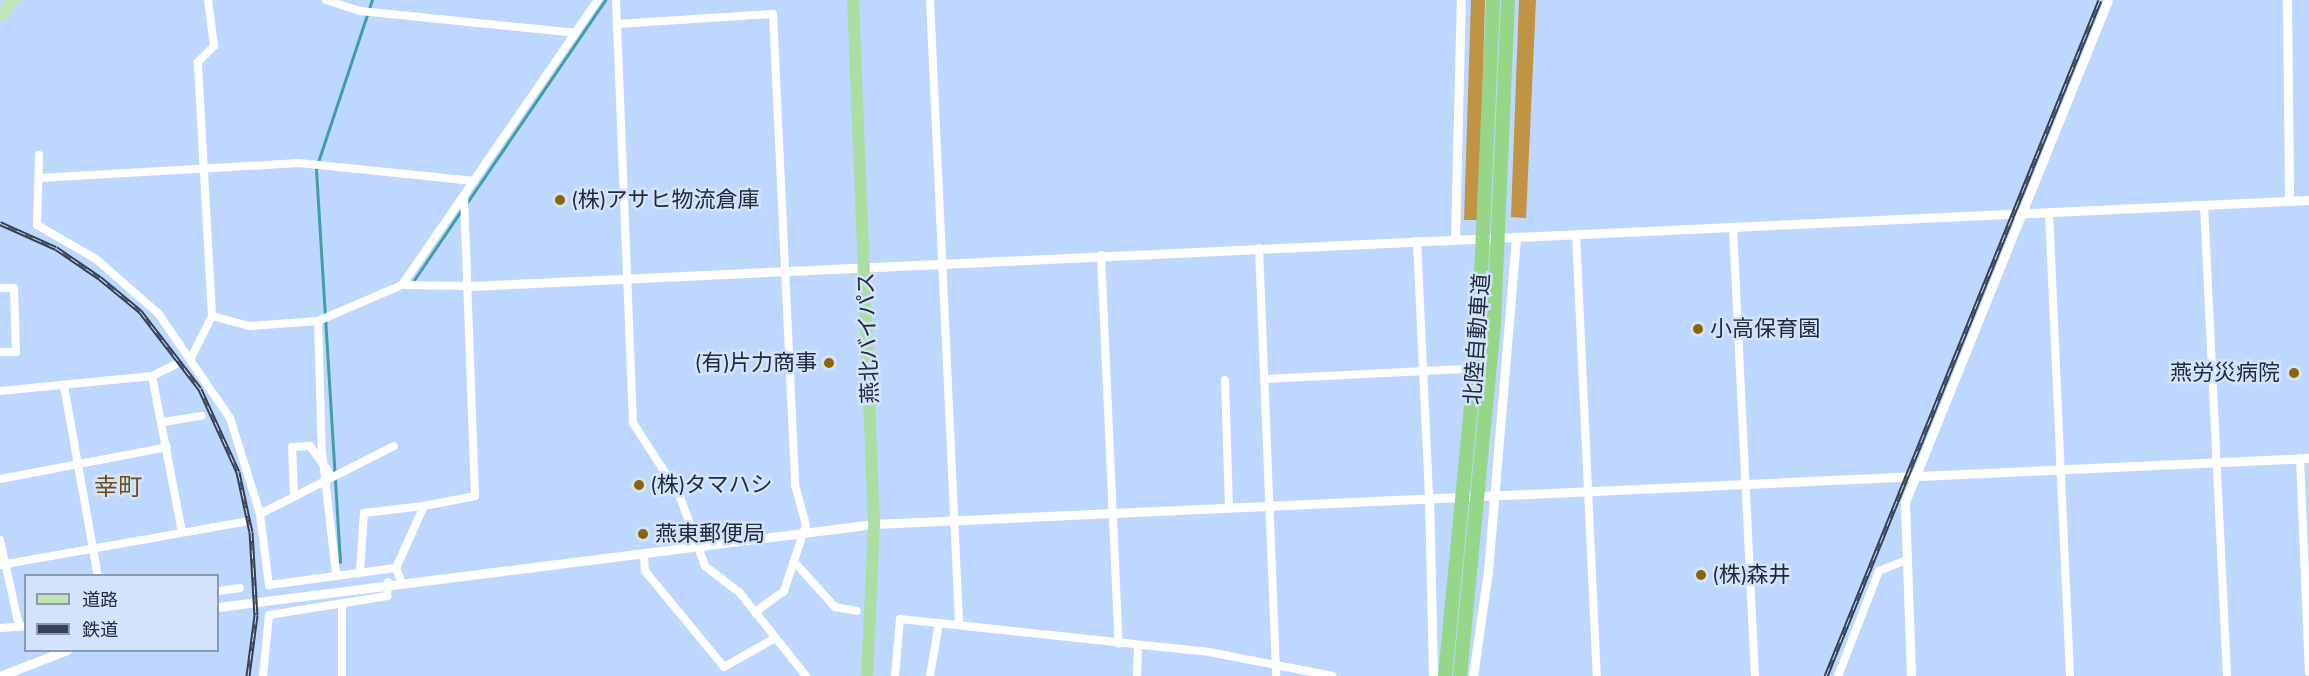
<!DOCTYPE html>
<html>
<head>
<meta charset="utf-8">
<style>
	body { margin:0 }
	#map { position:relative; width:2309px; height:676px; overflow:hidden; background:#bed7ff; font-family:"Titillium Web","Noto Sans JP",sans-serif }
	div>[style] { position:absolute }
	.forest>* { inset:0; background:#c09443 }
	.stream>* { height:3px; margin:-1.5px; padding:0 1.5px; transform-origin:1.5px; border-radius:1.5px; background:#3f9fa4 }
	.minor>* { height:8px; margin:-4px; padding:0 4px; transform-origin:4px; border-radius:4px; background:#fff }
	.tertiary>* { height:9px; margin:-4.5px; padding:0 4.5px; transform-origin:4.5px; border-radius:4.5px; background:#fff }
	.primary>* { height:12px; margin:-6px; padding:0 6px; transform-origin:6px; border-radius:6px; background:#c0e6b8 }
	.trunk>* { height:12px; margin:-6px; padding:0 6px; transform-origin:6px; border-radius:6px; background:#abdea0 }
	.motorway>* { height:14px; margin:-7px; padding:0 7px; transform-origin:7px; border-radius:7px; background:#96d688 }
	.rail>* { height:5px; margin-top:-2.5px; transform-origin:0; background:repeating-linear-gradient(90deg,#d4e3fc 0 9px,#364154 0 18px); box-sizing:border-box; border-block:2px solid #364154 }
	.dots>* { width:16px; height:16px; translate:-50% -50%; box-sizing:border-box; border:3px solid #d4e3fc; border-radius:50% }
	span { translate:-50% -50%; white-space:nowrap; text-align:center; line-height:1.15; -webkit-text-stroke:5px #d4e3fc; paint-order:stroke }
	.poi-label { font-size:22px; color:#222b3a }
	.left { translate:0 -50%; text-align:left }
	.right { translate:-100% -50%; text-align:right }
	.street-label { font-size:22px; color:#222b3a }
	.neighbourhood-label { font-size:24px; color:#6d5019 }
	.legend { position:absolute; left:24px; top:574px; width:195px; height:78px; box-sizing:border-box; background:#d4e3fc; border:2px solid #8d99ae; margin:0; padding:8px 10px; list-style:none; font-size:18px; color:#222b3a }
	.legend li { display:flex; align-items:center; gap:12px; height:30px }
	.legend b { width:30px; border:2px solid #8d99ae }
</style>
</head>
<body>
<div id="map">
	<div class="forest">
		<i style="clip-path:polygon(1471px 0,1485px 0,1480px 175px,1477px 220px,1464px 220px)"></i>
		<i style="clip-path:polygon(1519px 0,1536px 0,1526px 218px,1511px 217px)"></i>
	</div>
	<div class="stream">
		<i style="left:466px;top:204px;width:247px;rotate:-55.7deg"></i>
		<i style="left:414px;top:280px;width:86px;rotate:-55.9deg"></i>
		<i style="left:340px;top:562px;width:395px;rotate:-93.5deg"></i>
		<i style="left:316px;top:168px;width:177px;rotate:-71.6deg"></i>
	</div>
	<div class="minor">
		<i style="left:326px;top:0;width:36px;rotate:18deg"></i>
		<i style="left:360px;top:11px;width:216px;rotate:5.8deg"></i>
		<i style="left:616px;top:0;width:423px;rotate:87.7deg"></i>
		<i style="left:633px;top:423px;width:85px;rotate:57.1deg"></i>
		<i style="left:679px;top:494px;width:77px;rotate:70.1deg"></i>
		<i style="left:705px;top:566px;width:44px;rotate:37.6deg"></i>
		<i style="left:740px;top:593px;width:106px;rotate:51.5deg"></i>
		<i style="left:930px;top:0;width:624px;rotate:87.33deg"></i>
		<i style="left:617px;top:24px;width:156px;rotate:-3.7deg"></i>
		<i style="left:773px;top:14px;width:472px;rotate:87.3deg"></i>
		<i style="left:795px;top:485px;width:41px;rotate:74.6deg"></i>
		<i style="left:806px;top:525px;width:70px;rotate:108.4deg"></i>
		<i style="left:784px;top:591px;width:36px;rotate:144deg"></i>
		<i style="left:39px;top:155px;width:70px;rotate:91.6deg"></i>
		<i style="left:37px;top:225px;width:68px;rotate:30deg"></i>
		<i style="left:96px;top:259px;width:82px;rotate:41.1deg"></i>
		<i style="left:158px;top:313px;width:127px;rotate:55.6deg"></i>
		<i style="left:230px;top:418px;width:101px;rotate:72.6deg"></i>
		<i style="left:260px;top:514px;width:72px;rotate:82.8deg"></i>
		<i style="left:269px;top:585px;width:128px;rotate:-7.6deg"></i>
		<i style="left:396px;top:568px;width:14px;rotate:69deg"></i>
		<i style="left:40px;top:178px;width:259px;rotate:-3.3deg"></i>
		<i style="left:299px;top:163px;width:176px;rotate:5.9deg"></i>
		<i style="left:2204px;top:205px;width:472px;rotate:87.2deg"></i>
		<i style="left:2049px;top:213px;width:463px;rotate:87.4deg"></i>
		<i style="left:1733px;top:228px;width:449px;rotate:87.2deg"></i>
		<i style="left:1576px;top:235px;width:441px;rotate:87.3deg"></i>
		<i style="left:1417px;top:241px;width:256px;rotate:87.3deg"></i>
		<i style="left:1259px;top:248px;width:428px;rotate:87.7deg"></i>
		<i style="left:1101px;top:255px;width:389px;rotate:87.4deg"></i>
		<i style="left:402px;top:285px;width:346px;rotate:-55.5deg"></i>
		<i style="left:0;top:288px;width:14px"></i>
		<i style="left:14px;top:288px;width:64px;rotate:88.2deg"></i>
		<i style="left:16px;top:352px;width:16px;rotate:180deg"></i>
		<i style="left:212px;top:316px;width:38px;rotate:15deg"></i>
		<i style="left:249px;top:326px;width:69px;rotate:-4.1deg"></i>
		<i style="left:318px;top:321px;width:91px;rotate:-23.2deg"></i>
		<i style="left:402px;top:285px;width:68px;rotate:0.8deg"></i>
		<i style="left:318px;top:321px;width:131px;rotate:88.3deg"></i>
		<i style="left:322px;top:452px;width:122px;rotate:83.4deg"></i>
		<i style="left:192px;top:356px;width:45px;rotate:-63.4deg"></i>
		<i style="left:212px;top:316px;width:254px;rotate:-93.2deg"></i>
		<i style="left:198px;top:62px;width:23px;rotate:-45deg"></i>
		<i style="left:214px;top:46px;width:46px;rotate:-97.4deg"></i>
		<i style="left:152px;top:376px;width:159px;rotate:79.1deg"></i>
		<i style="left:1265px;top:379px;width:195px;rotate:-2.9deg"></i>
		<i style="left:1225px;top:380px;width:127px;rotate:88.2deg"></i>
		<i style="left:64px;top:386px;width:193px;rotate:79.9deg"></i>
		<i style="left:0;top:391px;width:153px;rotate:-5.6deg"></i>
		<i style="left:152px;top:376px;width:25px;rotate:-26deg"></i>
		<i style="left:163px;top:422px;width:39px;rotate:-9deg"></i>
		<i style="left:2300px;top:458px;width:214px;rotate:87.6deg"></i>
		<i style="left:0;top:479px;width:170px;rotate:-10.8deg"></i>
		<i style="left:294px;top:494px;width:47px;rotate:-92.4deg"></i>
		<i style="left:292px;top:447px;width:18px;rotate:-3deg"></i>
		<i style="left:310px;top:446px;width:31px;rotate:54deg"></i>
		<i style="left:260px;top:514px;width:150px;rotate:-26.9deg"></i>
		<i style="left:0;top:540px;width:88px;rotate:77.5deg"></i>
		<i style="left:644px;top:554px;width:17px;rotate:87deg"></i>
		<i style="left:645px;top:571px;width:124px;rotate:50.5deg"></i>
		<i style="left:724px;top:667px;width:55px;rotate:-29.4deg"></i>
		<i style="left:0;top:565px;width:248px;rotate:-10deg"></i>
		<i style="left:797px;top:565px;width:57px;rotate:47.9deg"></i>
		<i style="left:835px;top:607px;width:22px;rotate:10deg"></i>
		<i style="left:396px;top:568px;width:68px;rotate:-65.7deg"></i>
		<i style="left:424px;top:506px;width:52px;rotate:-11.1deg"></i>
		<i style="left:475px;top:496px;width:301px;rotate:-92.1deg"></i>
		<i style="left:360px;top:571px;width:58px;rotate:-86.1deg"></i>
		<i style="left:364px;top:513px;width:60px;rotate:-6.7deg"></i>
		<i style="left:218px;top:591px;width:22px;rotate:-8deg"></i>
		<i style="left:342px;top:605px;width:71px;rotate:90deg"></i>
		<i style="left:0;top:628px;width:26px;rotate:-4deg"></i>
		<i style="left:263px;top:676px;width:61px;rotate:-84.4deg"></i>
		<i style="left:269px;top:615px;width:120px;rotate:-9.1deg"></i>
		<i style="left:387px;top:596px;width:14px;rotate:-86deg"></i>
		<i style="left:895px;top:676px;width:57px;rotate:-85deg"></i>
		<i style="left:900px;top:619px;width:311px;rotate:6.1deg"></i>
		<i style="left:1209px;top:652px;width:126px;rotate:11deg"></i>
		<i style="left:930px;top:676px;width:54px;rotate:-80.4deg"></i>
		<i style="left:1137px;top:676px;width:30px;rotate:-88deg"></i>
		<i style="left:1838px;top:676px;width:113px;rotate:-68.7deg"></i>
		<i style="left:1879px;top:571px;width:27px;rotate:-22deg"></i>
	</div>
	<div class="tertiary">
		<i style="left:2287px;top:0;width:201px;rotate:89.4deg"></i>
		<i style="left:1455px;top:239px;width:239px;rotate:-88.6deg"></i>
		<i style="left:470px;top:286px;width:1841px;rotate:-2.68deg"></i>
		<i style="left:1429px;top:497px;width:179px;rotate:88.7deg"></i>
		<i style="left:218px;top:607px;width:661px;rotate:-7.21deg"></i>
		<i style="left:874px;top:524px;width:1437px;rotate:-2.63deg"></i>
		<i style="left:0;top:676px;width:72px;rotate:-21.2deg"></i>
		<i style="left:1473px;top:676px;width:106px;rotate:-81.9deg"></i>
		<i style="left:1488px;top:571px;width:334px;rotate:-85.2deg"></i>
		<i style="left:1911px;top:676px;width:174px;rotate:-92deg"></i>
		<i style="left:1905px;top:502px;width:541px;rotate:-67.98deg"></i>
	</div>
	<div class="primary">
		<i style="left:0;top:16px;width:21px;rotate:-49deg"></i>
	</div>
	<div class="trunk">
		<i style="left:853px;top:0;width:524px;rotate:87.71deg"></i>
		<i style="left:874px;top:524px;width:152px;rotate:92.6deg"></i>
	</div>
	<div class="motorway">
		<i style="left:1445px;top:676px;width:356px;rotate:-84.5deg"></i>
		<i style="left:1479px;top:322px;width:322px;rotate:-87.5deg"></i>
		<i style="left:1460px;top:676px;width:356px;rotate:-84.5deg"></i>
		<i style="left:1494px;top:322px;width:322px;rotate:-87.5deg"></i>
	</div>
	<div class="rail">
		<i style="left:0;top:223px;width:61px;rotate:24.1deg"></i>
		<i style="left:56px;top:248px;width:53px;rotate:34.3deg"></i>
		<i style="left:100px;top:278px;width:52px;rotate:39.5deg"></i>
		<i style="left:140px;top:311px;width:98px;rotate:52.4deg"></i>
		<i style="left:200px;top:389px;width:91px;rotate:65.4deg"></i>
		<i style="left:238px;top:472px;width:61px;rotate:77.8deg"></i>
		<i style="left:251px;top:532px;width:83px;rotate:86.6deg"></i>
		<i style="left:256px;top:615px;width:62px;rotate:97.5deg"></i>
		<i style="left:1826px;top:676px;width:729px;rotate:-67.94deg"></i>
	</div>
	<div class="dots">
		<i style="left:560px;top:200px;background:#8d6407"></i>
		<i style="left:1698px;top:329px;background:#8d6407"></i>
		<i style="left:829px;top:363px;background:#8d6407"></i>
		<i style="left:2294px;top:373px;background:#8d6407"></i>
		<i style="left:639px;top:485px;background:#8d6407"></i>
		<i style="left:643px;top:534px;background:#8d6407"></i>
		<i style="left:1701px;top:575px;background:#8d6407"></i>
	</div>
	<div class="poi-label">
		<span class="left" style="left:572px;top:200px">(株)アサヒ物流倉庫</span>
		<span class="left" style="left:1710px;top:329px">小高保育園</span>
		<span class="right" style="left:817px;top:363px">(有)片力商事</span>
		<span class="right" style="left:2280px;top:373px">燕労災病院</span>
		<span class="left" style="left:651px;top:485px">(株)タマハシ</span>
		<span class="left" style="left:655px;top:534px">燕東郵便局</span>
		<span class="left" style="left:1713px;top:575px">(株)森井</span>
	</div>
	<div class="street-label">
		<span style="left:868px;top:338px;rotate:-92deg">燕北バイパス</span>
		<span style="left:1477px;top:339px;rotate:-86deg">北陸自動車道</span>
	</div>
	<div class="neighbourhood-label">
		<span style="left:118px;top:487px">幸町</span>
	</div>
	<ul class="legend">
	<li><b style="height:8px;background:#c0e6b8"></b>道路</li>
	<li><b style="height:8px;background:#364154"></b>鉄道</li>
	</ul>
</div>
</body>
</html>
